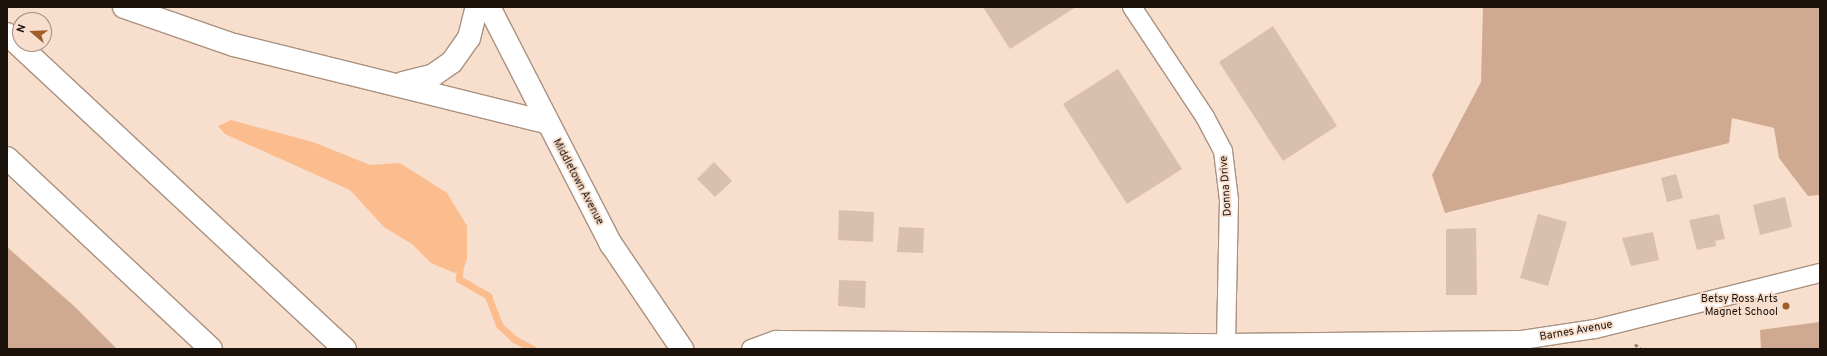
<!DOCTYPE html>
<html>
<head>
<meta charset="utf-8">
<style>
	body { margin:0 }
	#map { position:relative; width:1827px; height:356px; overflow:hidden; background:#f8decc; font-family:Overpass,sans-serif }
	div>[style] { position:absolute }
	.green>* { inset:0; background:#d0aa90 }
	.water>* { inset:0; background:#fbbc8e }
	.stream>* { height:7px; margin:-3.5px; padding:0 3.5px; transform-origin:3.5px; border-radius:3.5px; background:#fbbc8e }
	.building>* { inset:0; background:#d9bfad }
	.path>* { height:2.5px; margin-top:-1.25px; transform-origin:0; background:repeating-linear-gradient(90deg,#998679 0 4px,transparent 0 6px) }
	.roads { filter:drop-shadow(1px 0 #aa9281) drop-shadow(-1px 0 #aa9281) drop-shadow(0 1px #aa9281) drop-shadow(0 -1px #aa9281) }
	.street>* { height:18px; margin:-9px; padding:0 9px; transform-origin:9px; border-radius:9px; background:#fff }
	.primary>* { height:22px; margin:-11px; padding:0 11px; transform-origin:11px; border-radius:11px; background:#fff }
	.highway>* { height:22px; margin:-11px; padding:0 11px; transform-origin:11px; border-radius:11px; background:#fff }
	.dots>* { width:11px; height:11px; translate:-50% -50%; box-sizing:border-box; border:2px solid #f8decc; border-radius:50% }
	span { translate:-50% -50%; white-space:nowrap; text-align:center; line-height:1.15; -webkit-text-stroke:3.5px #f8decc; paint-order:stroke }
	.street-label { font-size:11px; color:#1b120c }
	.poi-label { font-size:11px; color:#1b120c }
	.right { translate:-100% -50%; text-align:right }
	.frame { position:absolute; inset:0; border:8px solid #1b120c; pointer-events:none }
	.north { position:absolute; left:12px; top:12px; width:40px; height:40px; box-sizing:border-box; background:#f8decc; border:1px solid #a08c7f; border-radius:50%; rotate:289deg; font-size:11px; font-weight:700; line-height:16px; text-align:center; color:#1b120c }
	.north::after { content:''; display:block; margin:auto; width:14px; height:18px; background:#9f5e29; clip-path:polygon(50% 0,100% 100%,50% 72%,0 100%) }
</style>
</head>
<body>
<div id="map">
	<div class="green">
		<i style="clip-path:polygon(1483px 7px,1820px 7px,1820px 195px,1808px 196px,1779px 158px,1774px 128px,1732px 118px,1729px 143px,1445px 213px,1432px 175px,1481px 82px)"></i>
		<i style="clip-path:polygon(7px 247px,74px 306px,117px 349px,7px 349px)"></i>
		<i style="clip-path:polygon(1820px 322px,1820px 349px,1761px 349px,1760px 330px)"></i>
	</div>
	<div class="water">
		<i style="clip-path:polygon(231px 120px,313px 142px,370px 165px,400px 163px,447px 193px,467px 226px,467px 259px,463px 270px,455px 273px,431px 263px,412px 244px,384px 227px,350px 190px,225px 134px,218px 126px)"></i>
	</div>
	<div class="stream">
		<i style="left:460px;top:263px;width:16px;rotate:94deg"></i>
		<i style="left:459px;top:279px;width:34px;rotate:30deg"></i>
		<i style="left:488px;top:296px;width:31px;rotate:69deg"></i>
		<i style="left:499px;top:325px;width:21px;rotate:43deg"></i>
		<i style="left:514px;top:339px;width:21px;rotate:28deg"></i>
	</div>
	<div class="building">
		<i style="clip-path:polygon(983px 7px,1076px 7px,1010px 49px)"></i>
		<i style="clip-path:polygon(1273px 26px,1337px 126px,1283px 161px,1219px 62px)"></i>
		<i style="clip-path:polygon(1118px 69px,1182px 169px,1127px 204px,1063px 104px)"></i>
		<i style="clip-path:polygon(714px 162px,732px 181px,715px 197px,697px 179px)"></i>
		<i style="clip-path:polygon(1676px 174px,1683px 198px,1667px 202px,1661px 178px)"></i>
		<i style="clip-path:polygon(1785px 197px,1792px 227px,1760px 235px,1753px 205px)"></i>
		<i style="clip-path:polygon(839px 210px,874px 212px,873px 242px,838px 240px)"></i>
		<i style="clip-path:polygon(1538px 214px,1567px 222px,1548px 286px,1520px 278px)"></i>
		<i style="clip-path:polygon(1719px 214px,1725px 239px,1715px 241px,1716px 246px,1697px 250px,1689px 220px)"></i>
		<i style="clip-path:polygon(899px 227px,924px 228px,923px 253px,897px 252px)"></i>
		<i style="clip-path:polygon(1476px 228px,1477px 295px,1446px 295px,1446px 229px)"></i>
		<i style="clip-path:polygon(1653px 232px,1659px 260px,1631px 266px,1622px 238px)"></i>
		<i style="clip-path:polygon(839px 280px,866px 281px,865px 308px,838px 306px)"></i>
	</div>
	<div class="path">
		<i style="left:1635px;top:344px;width:8px;rotate:40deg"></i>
	</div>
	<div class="roads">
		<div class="street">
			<i style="left:1132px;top:7px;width:132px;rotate:56.4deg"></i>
			<i style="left:1205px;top:117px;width:38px;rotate:62deg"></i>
			<i style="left:1223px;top:151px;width:49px;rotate:83deg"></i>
			<i style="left:1229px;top:200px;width:143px;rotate:91.2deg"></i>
			<i style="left:751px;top:349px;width:27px;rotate:-20deg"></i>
			<i style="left:776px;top:340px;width:450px;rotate:0.4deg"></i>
			<i style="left:1226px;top:343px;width:296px;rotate:-0.6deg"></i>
			<i style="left:1522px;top:340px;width:74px;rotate:-8.6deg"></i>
			<i style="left:1595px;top:329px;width:232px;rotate:-14deg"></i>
		</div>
		<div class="primary">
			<i style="left:489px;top:7px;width:267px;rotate:62.8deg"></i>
			<i style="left:611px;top:244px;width:127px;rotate:55.9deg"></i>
		</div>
		<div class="highway">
			<i style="left:124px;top:7px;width:116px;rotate:19.1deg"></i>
			<i style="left:234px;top:45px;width:321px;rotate:13.9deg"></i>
			<i style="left:7px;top:34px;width:462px;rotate:43deg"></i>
			<i style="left:403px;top:83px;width:30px;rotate:-14deg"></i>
			<i style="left:432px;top:76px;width:24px;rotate:-35deg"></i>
			<i style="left:452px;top:62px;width:29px;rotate:-55deg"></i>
			<i style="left:469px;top:38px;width:32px;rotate:-76deg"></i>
			<i style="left:7px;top:158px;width:279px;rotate:43.1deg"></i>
		</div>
	</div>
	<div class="dots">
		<i style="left:1786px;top:306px;background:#9f5e29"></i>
	</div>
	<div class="street-label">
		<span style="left:578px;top:182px;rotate:62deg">Middletown Avenue</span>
		<span style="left:1226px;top:186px;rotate:-94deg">Donna Drive</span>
		<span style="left:1576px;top:331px;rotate:-10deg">Barnes Avenue</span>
	</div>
	<div class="poi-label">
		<span class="right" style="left:1778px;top:306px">Betsy Ross Arts<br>Magnet School</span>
	</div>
	<div class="frame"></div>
	<div class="north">N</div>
</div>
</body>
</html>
